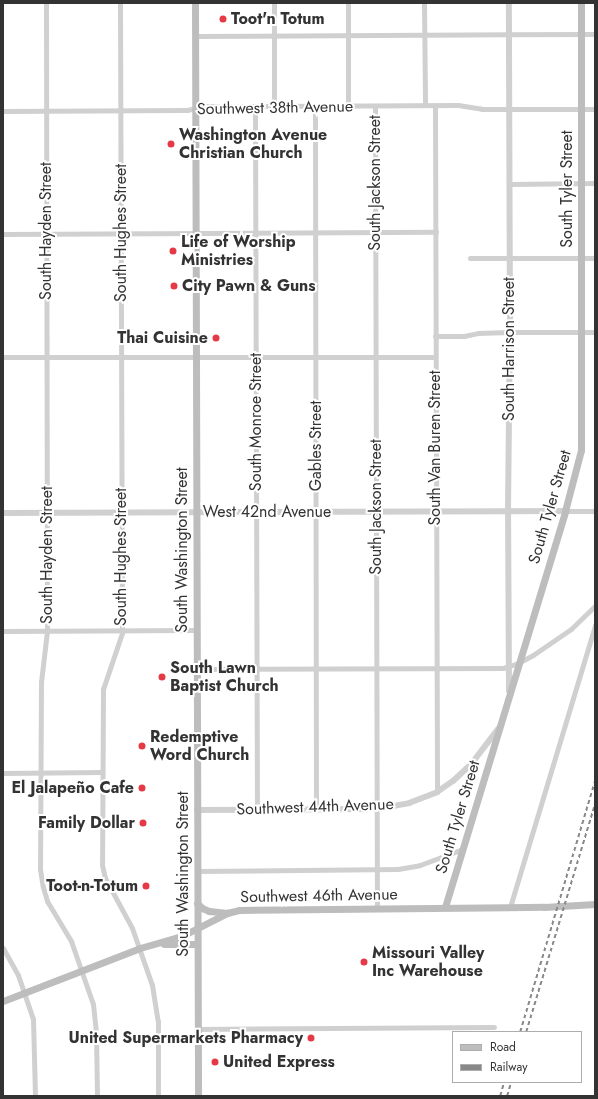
<!DOCTYPE html>
<html>
<head>
<meta charset="utf-8">
<style>
	body { margin:0 }
	#map { position:relative; width:598px; height:1099px; overflow:hidden; background:#fff; font-family:Jost,sans-serif }
	div>[style] { position:absolute }
	.minor>* { height:5px; margin:-2.5px; padding:0 2.5px; transform-origin:2.5px; border-radius:2.5px; background:#d0d0d0 }
	.tertiary>* { height:6px; margin:-3px; padding:0 3px; transform-origin:3px; border-radius:3px; background:#d0d0d0 }
	.secondary>* { height:7px; margin:-3.5px; padding:0 3.5px; transform-origin:3.5px; border-radius:3.5px; background:#bdbdbd }
	.rail>* { height:1.5px; margin-top:-0.75px; transform-origin:0; background:repeating-linear-gradient(90deg,#888 0 4px,transparent 0 7px) }
	.dots>* { width:11px; height:11px; translate:-50% -50%; box-sizing:border-box; border:2px solid #fff; border-radius:50% }
	span { translate:-50% -50%; white-space:nowrap; text-align:center; line-height:1.15; -webkit-text-stroke:4px #fff; paint-order:stroke }
	.poi-label { font-size:16px; color:#333; font-weight:700 }
	.left { translate:0 -50%; text-align:left }
	.right { translate:-100% -50%; text-align:right }
	.street-label { font-size:16px; color:#333 }
	.frame { position:absolute; inset:0; border:4px solid #333; pointer-events:none }
	.legend { position:absolute; left:452px; top:1031px; width:130px; height:52px; box-sizing:border-box; background:#fff; border:1px solid #adadad; margin:0; padding:5px 7px; list-style:none; font-size:12px; color:#333 }
	.legend li { display:flex; align-items:center; gap:8px; height:20px }
	.legend b { width:20px; border:1px solid #adadad }
</style>
</head>
<body>
<div id="map">
	<div class="minor">
		<i style="left:46px;top:3px;width:628px;rotate:89.91deg"></i>
		<i style="left:47px;top:631px;width:51px;rotate:96.7deg"></i>
		<i style="left:41px;top:682px;width:187px;rotate:90.3deg"></i>
		<i style="left:40px;top:869px;width:18px;rotate:81deg"></i>
		<i style="left:43px;top:887px;width:15px;rotate:74deg"></i>
		<i style="left:47px;top:901px;width:47px;rotate:59deg"></i>
		<i style="left:71px;top:941px;width:67px;rotate:70.8deg"></i>
		<i style="left:93px;top:1004px;width:28px;rotate:84deg"></i>
		<i style="left:96px;top:1032px;width:64px;rotate:89.1deg"></i>
		<i style="left:120px;top:3px;width:630px;rotate:89.82deg"></i>
		<i style="left:122px;top:633px;width:59px;rotate:108.7deg"></i>
		<i style="left:103px;top:689px;width:176px;rotate:90.3deg"></i>
		<i style="left:102px;top:865px;width:13px;rotate:77deg"></i>
		<i style="left:105px;top:878px;width:57px;rotate:61.6deg"></i>
		<i style="left:132px;top:928px;width:60px;rotate:70.7deg"></i>
		<i style="left:152px;top:985px;width:36px;rotate:81deg"></i>
		<i style="left:158px;top:1021px;width:75px;rotate:90deg"></i>
		<i style="left:274px;top:3px;width:103px;rotate:90deg"></i>
		<i style="left:348px;top:3px;width:103px;rotate:90deg"></i>
		<i style="left:424px;top:3px;width:102px;rotate:89.4deg"></i>
		<i style="left:195px;top:36px;width:400px;rotate:-0.3deg"></i>
		<i style="left:435px;top:105px;width:687px;rotate:89.83deg"></i>
		<i style="left:255px;top:106px;width:704px;rotate:89.84deg"></i>
		<i style="left:315px;top:106px;width:703px;rotate:89.92deg"></i>
		<i style="left:375px;top:106px;width:802px;rotate:89.86deg"></i>
		<i style="left:3px;top:111px;width:184px;rotate:-0.3deg"></i>
		<i style="left:187px;top:110px;width:17px;rotate:-13deg"></i>
		<i style="left:204px;top:106px;width:70px"></i>
		<i style="left:274px;top:106px;width:184px;rotate:-0.3deg"></i>
		<i style="left:458px;top:105px;width:24px;rotate:9deg"></i>
		<i style="left:482px;top:109px;width:113px"></i>
		<i style="left:510px;top:184px;width:85px;rotate:-0.7deg"></i>
		<i style="left:3px;top:234px;width:433px;rotate:-0.3deg"></i>
		<i style="left:470px;top:258px;width:125px"></i>
		<i style="left:435px;top:336px;width:29px"></i>
		<i style="left:464px;top:336px;width:14px;rotate:-12deg"></i>
		<i style="left:478px;top:333px;width:32px;rotate:-2deg"></i>
		<i style="left:510px;top:332px;width:85px"></i>
		<i style="left:3px;top:357px;width:432px"></i>
		<i style="left:565px;top:511px;width:30px"></i>
		<i style="left:3px;top:631px;width:193px;rotate:-0.3deg"></i>
		<i style="left:196px;top:669px;width:307px;rotate:-0.2deg"></i>
		<i style="left:503px;top:668px;width:16px;rotate:-18deg"></i>
		<i style="left:518px;top:663px;width:17px;rotate:-28deg"></i>
		<i style="left:533px;top:655px;width:46px;rotate:-34.4deg"></i>
		<i style="left:571px;top:629px;width:33px;rotate:-44deg"></i>
		<i style="left:3px;top:773px;width:99px;rotate:-0.6deg"></i>
		<i style="left:197px;top:871px;width:201px;rotate:-0.6deg"></i>
		<i style="left:398px;top:869px;width:22px;rotate:-10deg"></i>
		<i style="left:420px;top:865px;width:46px;rotate:-20.4deg"></i>
		<i style="left:510px;top:907px;width:295px;rotate:-73.2deg"></i>
		<i style="left:3px;top:948px;width:31px;rotate:61deg"></i>
		<i style="left:18px;top:975px;width:46px;rotate:71.2deg"></i>
		<i style="left:33px;top:1019px;width:77px;rotate:88.5deg"></i>
		<i style="left:197px;top:1029px;width:297px;rotate:-0.4deg"></i>
	</div>
	<div class="tertiary">
		<i style="left:3px;top:513px;width:562px;rotate:-0.2deg"></i>
		<i style="left:509px;top:691px;width:180px;rotate:-90.3deg"></i>
		<i style="left:508px;top:511px;width:179px;rotate:-89.4deg"></i>
		<i style="left:510px;top:332px;width:329px;rotate:-90.2deg"></i>
		<i style="left:197px;top:810px;width:179px;rotate:-0.3deg"></i>
		<i style="left:376px;top:809px;width:34px;rotate:-10deg"></i>
		<i style="left:409px;top:803px;width:30px;rotate:-21deg"></i>
		<i style="left:437px;top:792px;width:19px;rotate:-35deg"></i>
		<i style="left:453px;top:781px;width:26px;rotate:-43deg"></i>
		<i style="left:472px;top:763px;width:43px;rotate:-52.6deg"></i>
	</div>
	<div class="secondary">
		<i style="left:195px;top:3px;width:1093px;rotate:89.84deg"></i>
		<i style="left:197px;top:903px;width:7px;rotate:45deg"></i>
		<i style="left:202px;top:908px;width:8px;rotate:23deg"></i>
		<i style="left:209px;top:911px;width:18px;rotate:6deg"></i>
		<i style="left:445px;top:907px;width:414px;rotate:-73.1deg"></i>
		<i style="left:565px;top:511px;width:63px;rotate:-75.3deg"></i>
		<i style="left:581px;top:450px;width:447px;rotate:-90deg"></i>
		<i style="left:164px;top:944px;width:33px"></i>
		<i style="left:3px;top:1001px;width:147px;rotate:-21.1deg"></i>
		<i style="left:140px;top:948px;width:44px;rotate:-15.9deg"></i>
		<i style="left:182px;top:936px;width:51px;rotate:-27.1deg"></i>
		<i style="left:227px;top:913px;width:12px;rotate:-14deg"></i>
		<i style="left:239px;top:910px;width:305px;rotate:-0.6deg"></i>
		<i style="left:544px;top:907px;width:51px;rotate:-3.4deg"></i>
	</div>
	<div class="rail">
		<i style="left:520px;top:1032px;width:262px;rotate:-73.4deg"></i>
		<i style="left:526px;top:1032px;width:239px;rotate:-73.2deg"></i>
		<i style="left:500px;top:1096px;width:15px;rotate:-74deg"></i>
		<i style="left:507px;top:1096px;width:15px;rotate:-74deg"></i>
	</div>
	<div class="dots">
		<i style="left:223px;top:19px;background:#e63946"></i>
		<i style="left:171px;top:144px;background:#e63946"></i>
		<i style="left:173px;top:251px;background:#e63946"></i>
		<i style="left:174px;top:286px;background:#e63946"></i>
		<i style="left:216px;top:338px;background:#e63946"></i>
		<i style="left:162px;top:677px;background:#e63946"></i>
		<i style="left:142px;top:746px;background:#e63946"></i>
		<i style="left:142px;top:788px;background:#e63946"></i>
		<i style="left:143px;top:823px;background:#e63946"></i>
		<i style="left:146px;top:886px;background:#e63946"></i>
		<i style="left:364px;top:962px;background:#e63946"></i>
		<i style="left:311px;top:1038px;background:#e63946"></i>
		<i style="left:215px;top:1062px;background:#e63946"></i>
	</div>
	<div class="poi-label">
		<span class="left" style="left:231px;top:19px">Toot'n Totum</span>
		<span class="left" style="left:179px;top:144px">Washington Avenue<br>Christian Church</span>
		<span class="left" style="left:181px;top:251px">Life of Worship<br>Ministries</span>
		<span class="left" style="left:182px;top:286px">City Pawn &amp; Guns</span>
		<span class="right" style="left:208px;top:338px">Thai Cuisine</span>
		<span class="left" style="left:170px;top:677px">South Lawn<br>Baptist Church</span>
		<span class="left" style="left:150px;top:746px">Redemptive<br>Word Church</span>
		<span class="right" style="left:134px;top:788px">El Jalapeño Cafe</span>
		<span class="right" style="left:135px;top:823px">Family Dollar</span>
		<span class="right" style="left:138px;top:886px">Toot-n-Totum</span>
		<span class="left" style="left:372px;top:962px">Missouri Valley<br>Inc Warehouse</span>
		<span class="right" style="left:303px;top:1038px">United Supermarkets Pharmacy</span>
		<span class="left" style="left:223px;top:1062px">United Express</span>
	</div>
	<div class="street-label">
		<span style="left:275px;top:108px;rotate:-1deg">Southwest 38th Avenue</span>
		<span style="left:375px;top:183px;rotate:-90deg">South Jackson Street</span>
		<span style="left:567px;top:189px;rotate:-90deg">South Tyler Street</span>
		<span style="left:46px;top:231px;rotate:-90deg">South Hayden Street</span>
		<span style="left:121px;top:233px;rotate:-90deg">South Hughes Street</span>
		<span style="left:509px;top:349px;rotate:-90deg">South Harrison Street</span>
		<span style="left:256px;top:422px;rotate:-90deg">South Monroe Street</span>
		<span style="left:316px;top:446px;rotate:-90deg">Gables Street</span>
		<span style="left:435px;top:448px;rotate:-90deg">South Van Buren Street</span>
		<span style="left:376px;top:507px;rotate:-90deg">South Jackson Street</span>
		<span style="left:550px;top:507px;rotate:-74deg">South Tyler Street</span>
		<span style="left:267px;top:512px">West 42nd Avenue</span>
		<span style="left:182px;top:550px;rotate:-90deg">South Washington Street</span>
		<span style="left:47px;top:555px;rotate:-90deg">South Hayden Street</span>
		<span style="left:121px;top:557px;rotate:-90deg">South Hughes Street</span>
		<span style="left:315px;top:807px;rotate:-2deg">Southwest 44th Avenue</span>
		<span style="left:458px;top:817px;rotate:-73deg">South Tyler Street</span>
		<span style="left:183px;top:874px;rotate:-90deg">South Washington Street</span>
		<span style="left:319px;top:896px;rotate:-1deg">Southwest 46th Avenue</span>
	</div>
	<div class="frame"></div>
	<ul class="legend">
	<li><b style="height:5px;background:#bdbdbd"></b>Road</li>
	<li><b style="height:5px;background:#888"></b>Railway</li>
	</ul>
</div>
</body>
</html>
